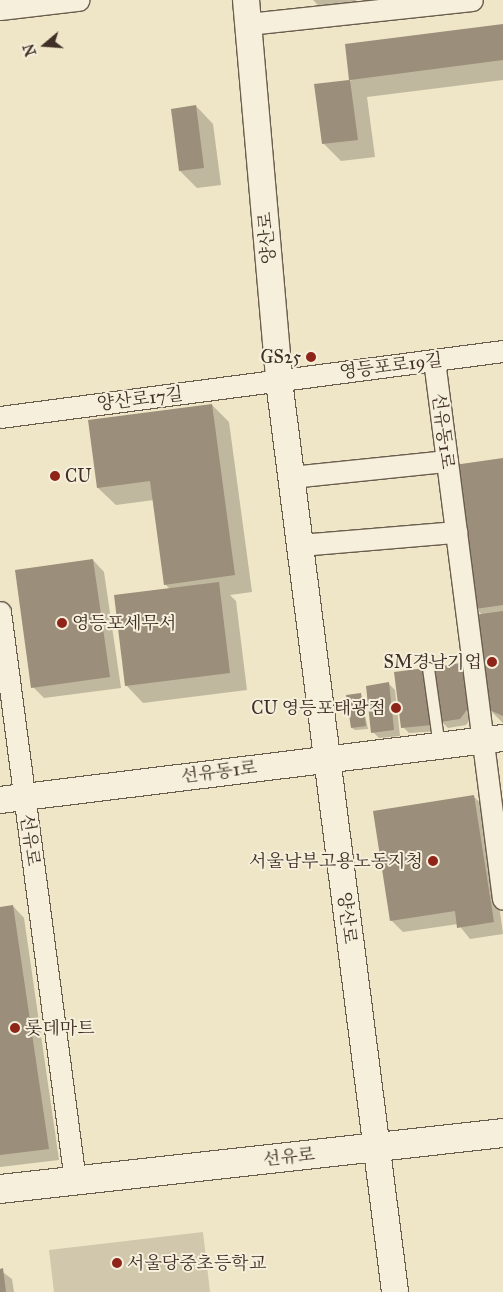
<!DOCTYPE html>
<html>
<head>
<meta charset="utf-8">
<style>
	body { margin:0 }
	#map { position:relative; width:503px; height:1292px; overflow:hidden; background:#efe6c7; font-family:"IM FELL Great Primer","Noto Serif KR",serif }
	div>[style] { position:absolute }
	.green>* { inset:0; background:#d1c7ac }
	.shadow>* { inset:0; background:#0003 }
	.building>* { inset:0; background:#9b8e7a }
	.roads { filter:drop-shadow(1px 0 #6b5d4e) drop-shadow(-1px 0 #6b5d4e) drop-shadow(0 1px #6b5d4e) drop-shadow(0 -1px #6b5d4e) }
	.service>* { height:11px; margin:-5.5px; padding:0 5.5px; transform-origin:5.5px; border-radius:5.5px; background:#f5efdb }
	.minor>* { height:21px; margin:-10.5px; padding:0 10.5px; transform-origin:10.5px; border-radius:10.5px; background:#f5efdb }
	.tertiary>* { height:26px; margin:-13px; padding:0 13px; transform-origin:13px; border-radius:13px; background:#f5efdb }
	.secondary>* { height:28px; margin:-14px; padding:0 14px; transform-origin:14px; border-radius:14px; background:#f5efdb }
	.dots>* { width:14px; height:14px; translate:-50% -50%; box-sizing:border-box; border:2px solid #f5efdb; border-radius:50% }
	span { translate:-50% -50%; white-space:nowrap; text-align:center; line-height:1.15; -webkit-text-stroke:4px #f5efdb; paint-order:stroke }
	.street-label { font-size:18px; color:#3f2f26 }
	.poi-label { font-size:18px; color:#3f2f26 }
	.right { translate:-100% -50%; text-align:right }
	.left { translate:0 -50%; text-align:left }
	.north { position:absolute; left:20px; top:20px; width:50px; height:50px; -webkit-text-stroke:4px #f5efdb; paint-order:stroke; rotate:252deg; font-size:14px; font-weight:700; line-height:20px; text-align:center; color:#3f2f26 }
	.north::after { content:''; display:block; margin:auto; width:18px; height:22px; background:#3f2f26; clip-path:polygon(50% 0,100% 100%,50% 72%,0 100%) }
</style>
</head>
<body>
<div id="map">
	<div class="green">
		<i style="clip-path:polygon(203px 1232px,210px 1292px,54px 1292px,49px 1250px)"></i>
	</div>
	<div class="shadow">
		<i style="clip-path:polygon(313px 0,356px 0,356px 4px,321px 8px)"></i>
		<i style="clip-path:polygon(503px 25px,503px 80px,367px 97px,375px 157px,341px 161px,324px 144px,316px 85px,351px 81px,346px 45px)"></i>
		<i style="clip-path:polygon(196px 106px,213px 124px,221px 185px,197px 188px,180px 171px)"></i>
		<i style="clip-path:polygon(212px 405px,229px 422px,252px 592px,230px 595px,236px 601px,247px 690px,143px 703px,126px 685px,170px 589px,165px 584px,154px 500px,116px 505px,98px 488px)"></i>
		<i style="clip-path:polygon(503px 459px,503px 723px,488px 708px,482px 615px,476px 608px)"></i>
		<i style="clip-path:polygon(93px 560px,104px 572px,121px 688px,44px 698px,33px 687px)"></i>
		<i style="clip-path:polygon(434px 668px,478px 709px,466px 725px,448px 728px,441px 721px)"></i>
		<i style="clip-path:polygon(396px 673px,438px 731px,409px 733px,403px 727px)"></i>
		<i style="clip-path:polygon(388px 683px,395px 690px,400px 736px,379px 738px,373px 732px)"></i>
		<i style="clip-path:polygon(361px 695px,368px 729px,355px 730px,352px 728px)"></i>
		<i style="clip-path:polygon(474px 797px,486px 808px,503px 934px,470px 939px,458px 924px,403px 932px,392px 921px)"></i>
		<i style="clip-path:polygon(13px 906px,24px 918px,59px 1160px,0 1167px,0 908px)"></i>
		<i style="clip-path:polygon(0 1270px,12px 1279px,14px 1292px,0 1292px)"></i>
	</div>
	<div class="building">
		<i style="clip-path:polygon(503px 24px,503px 60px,350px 80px,358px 140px,322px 144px,314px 84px,349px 80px,345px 44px)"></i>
		<i style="clip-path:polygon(196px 105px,204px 168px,179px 171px,171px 109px)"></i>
		<i style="clip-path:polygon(212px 404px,235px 575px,164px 585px,150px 481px,97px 488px,88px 420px)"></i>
		<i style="clip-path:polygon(503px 458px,503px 605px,475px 609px,454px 465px)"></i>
		<i style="clip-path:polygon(93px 559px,110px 677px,31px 688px,15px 570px)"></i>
		<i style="clip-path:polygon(219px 582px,230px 673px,125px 686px,114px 595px)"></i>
		<i style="clip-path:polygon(503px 611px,503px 716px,487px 709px,474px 615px)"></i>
		<i style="clip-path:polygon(467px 662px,472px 703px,460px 719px,440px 722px,433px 667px)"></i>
		<i style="clip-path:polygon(425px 668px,432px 725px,401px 728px,394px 672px)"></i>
		<i style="clip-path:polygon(389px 682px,394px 730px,371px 733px,366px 686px)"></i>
		<i style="clip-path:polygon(361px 693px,366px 726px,351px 728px,346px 695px)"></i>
		<i style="clip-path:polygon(474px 795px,494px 922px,457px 928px,455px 911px,390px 921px,373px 811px)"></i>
		<i style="clip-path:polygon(13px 905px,49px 1149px,0 1155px,0 907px)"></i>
		<i style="clip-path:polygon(3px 1268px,6px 1292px,0 1292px,0 1269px)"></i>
	</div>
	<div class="roads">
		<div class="service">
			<i style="left:428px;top:668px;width:79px;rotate:82deg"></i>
		</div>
		<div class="minor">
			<i style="left:0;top:9px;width:79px;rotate:-6.6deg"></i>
			<i style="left:248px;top:24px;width:225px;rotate:-6.1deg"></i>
			<i style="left:434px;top:360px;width:543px;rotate:82.7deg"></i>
			<i style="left:0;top:417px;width:507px;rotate:-7.48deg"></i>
			<i style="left:291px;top:477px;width:157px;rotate:-5.9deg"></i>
			<i style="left:300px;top:545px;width:157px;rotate:-4.8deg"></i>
			<i style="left:0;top:612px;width:574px;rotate:82.49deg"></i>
		</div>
		<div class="tertiary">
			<i style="left:246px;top:0;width:382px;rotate:85deg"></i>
			<i style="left:279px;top:381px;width:918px;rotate:82.74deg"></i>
			<i style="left:0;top:800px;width:507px;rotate:-7.03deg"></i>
		</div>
		<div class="secondary">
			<i style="left:0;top:1189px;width:506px;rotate:-6.35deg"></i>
		</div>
	</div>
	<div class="dots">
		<i style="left:311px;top:357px;background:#8f2418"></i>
		<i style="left:55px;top:476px;background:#8f2418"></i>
		<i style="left:62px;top:623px;background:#8f2418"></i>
		<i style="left:492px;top:662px;background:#8f2418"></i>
		<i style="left:396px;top:708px;background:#8f2418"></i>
		<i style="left:433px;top:861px;background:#8f2418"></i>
		<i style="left:15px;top:1028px;background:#8f2418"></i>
		<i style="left:117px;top:1263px;background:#8f2418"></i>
	</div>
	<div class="street-label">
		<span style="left:267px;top:238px;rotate:-95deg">양산로</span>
		<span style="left:391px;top:366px;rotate:-7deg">영등포로19길</span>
		<span style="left:140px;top:399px;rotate:-7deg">양산로17길</span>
		<span style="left:443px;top:431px;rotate:83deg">선유동1로</span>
		<span style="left:219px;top:772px;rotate:-7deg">선유동1로</span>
		<span style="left:30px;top:840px;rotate:82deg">선유로</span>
		<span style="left:347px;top:918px;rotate:83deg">양산로</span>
		<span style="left:289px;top:1157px;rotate:-6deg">선유로</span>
	</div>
	<div class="poi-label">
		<span class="right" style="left:301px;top:357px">GS25</span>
		<span class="left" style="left:65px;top:476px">CU</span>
		<span class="left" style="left:72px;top:623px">영등포세무서</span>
		<span class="right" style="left:482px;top:662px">SM경남기업</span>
		<span class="right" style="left:386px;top:708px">CU 영등포태광점</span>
		<span class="right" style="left:423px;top:861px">서울남부고용노동지청</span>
		<span class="left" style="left:25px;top:1028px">롯데마트</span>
		<span class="left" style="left:127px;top:1263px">서울당중초등학교</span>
	</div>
	<div class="north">N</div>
</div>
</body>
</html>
